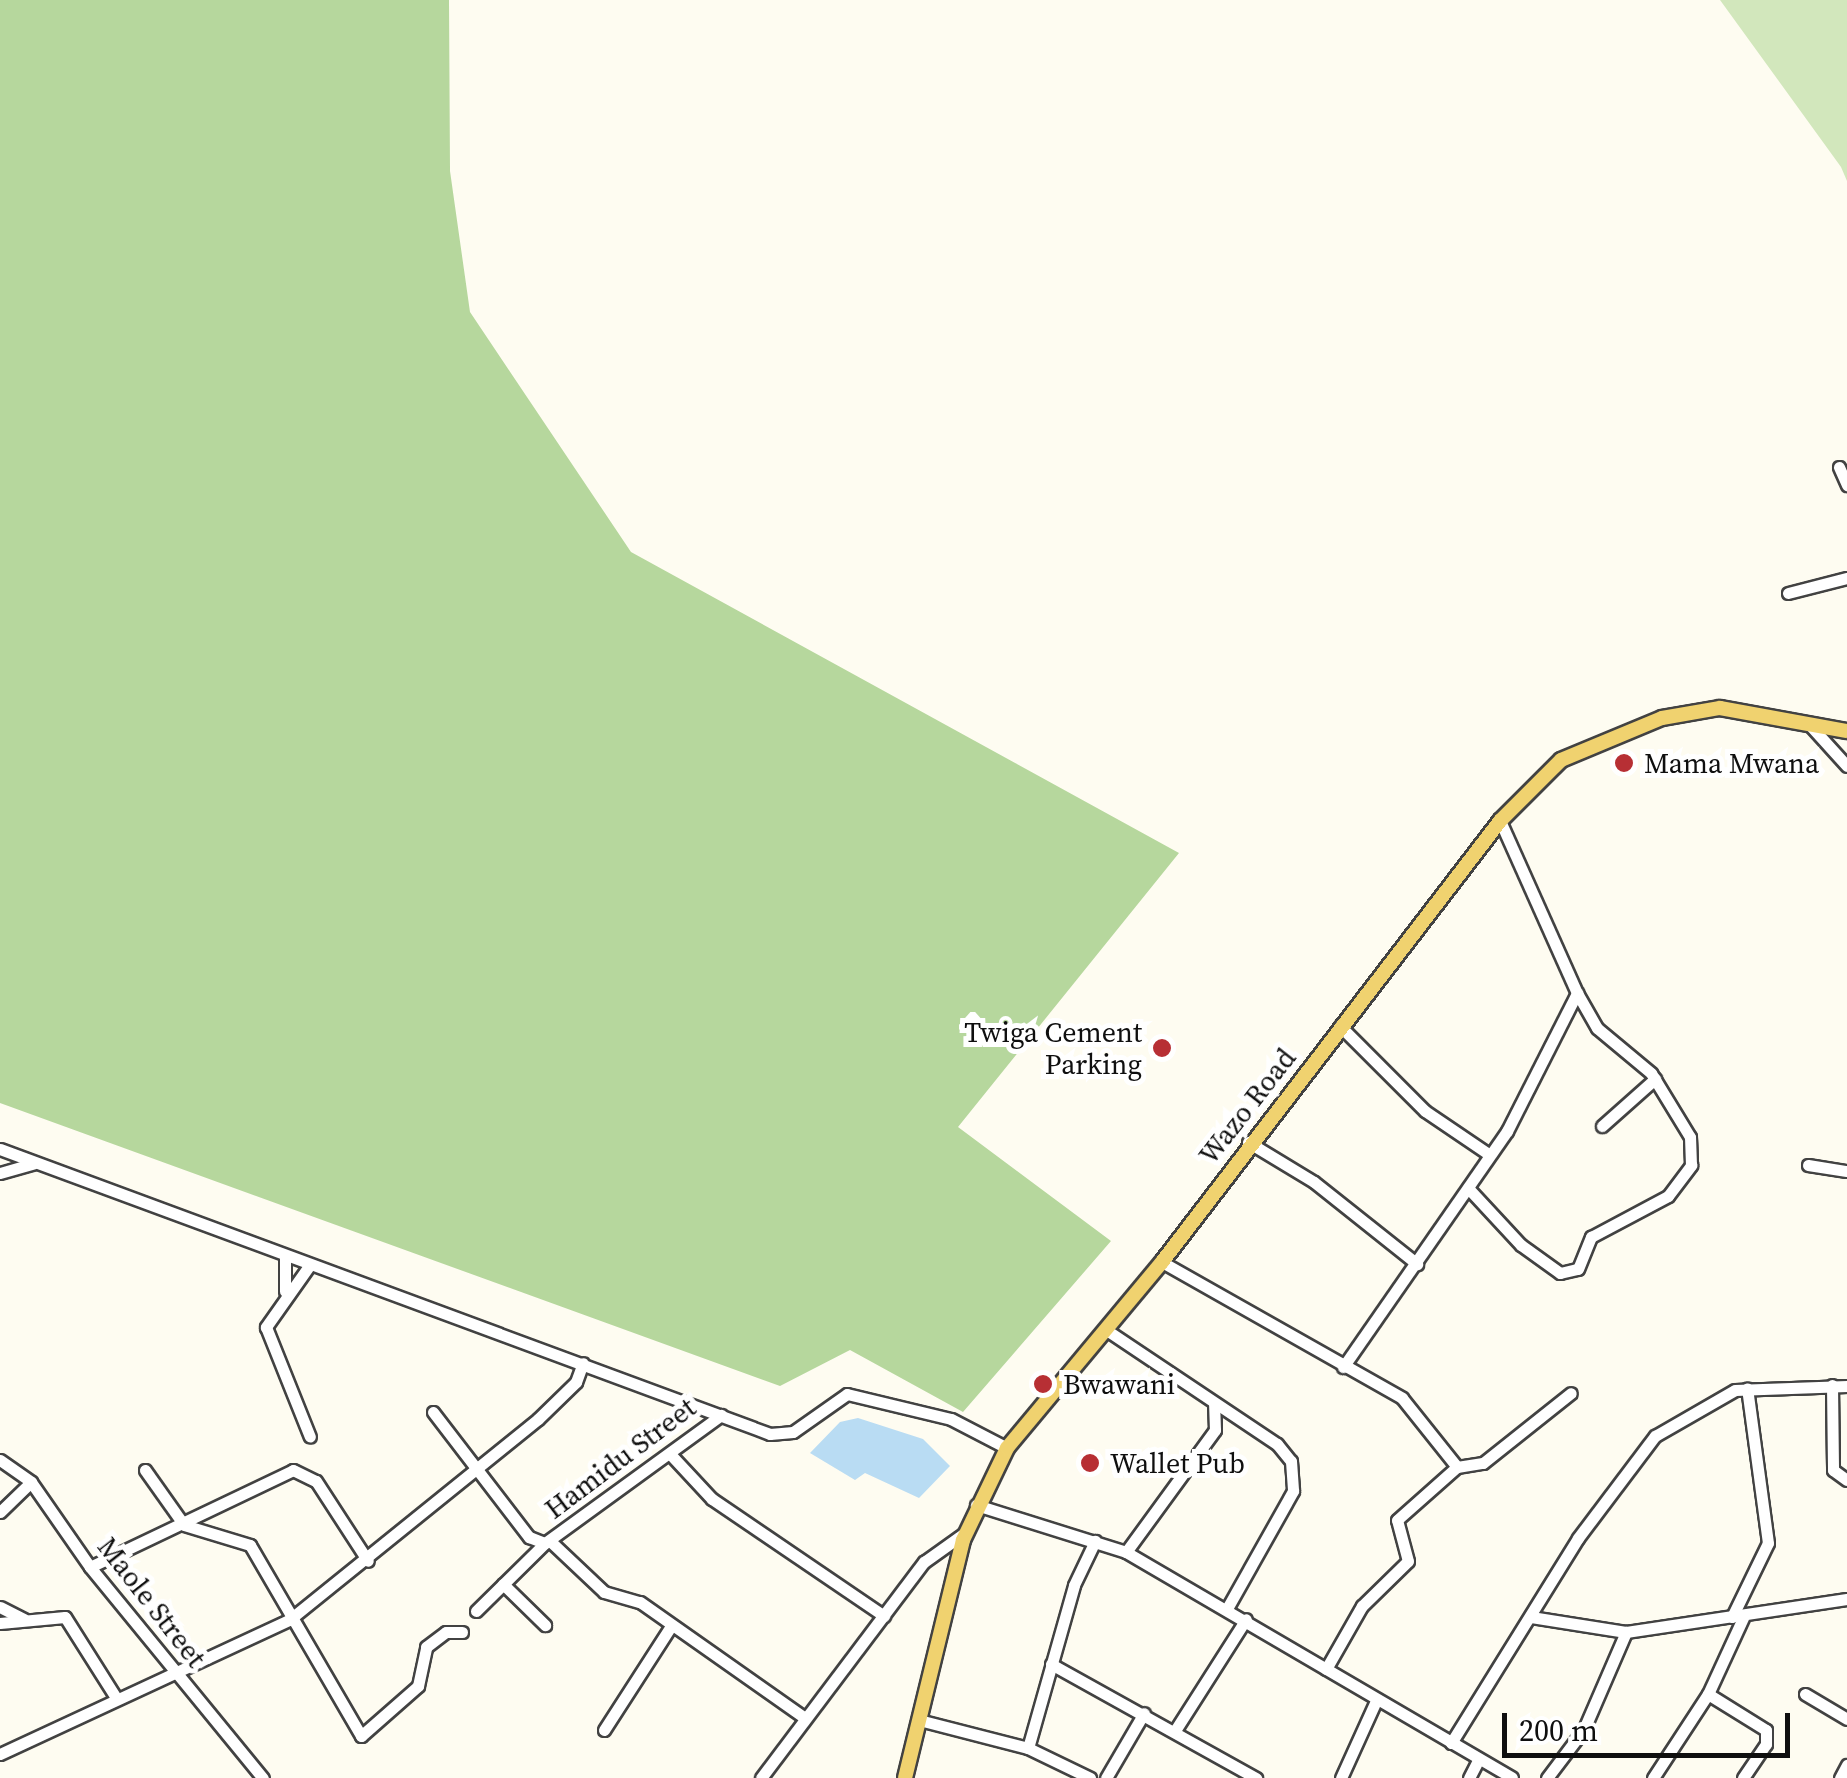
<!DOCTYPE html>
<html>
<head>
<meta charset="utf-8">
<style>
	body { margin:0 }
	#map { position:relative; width:1847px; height:1778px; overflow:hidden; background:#fefcf1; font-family:"Source Serif 4",serif }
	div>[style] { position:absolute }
	.green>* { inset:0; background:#d2e7bc }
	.forest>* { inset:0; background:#b6d79d }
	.water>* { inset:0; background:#b9dcf3 }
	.roads { filter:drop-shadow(2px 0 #424242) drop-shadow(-2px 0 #424242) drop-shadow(0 2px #424242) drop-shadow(0 -2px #424242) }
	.minor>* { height:11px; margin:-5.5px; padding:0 5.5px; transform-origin:5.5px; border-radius:5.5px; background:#fff }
	.major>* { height:14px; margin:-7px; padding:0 7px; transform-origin:7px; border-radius:7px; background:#f0d26f }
	.dots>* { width:28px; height:28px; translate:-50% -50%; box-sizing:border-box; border:5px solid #fff; border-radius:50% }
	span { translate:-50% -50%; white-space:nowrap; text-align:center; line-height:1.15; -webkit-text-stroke:10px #fff; paint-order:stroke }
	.poi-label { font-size:28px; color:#0f0f0f }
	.left { translate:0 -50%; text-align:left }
	.right { translate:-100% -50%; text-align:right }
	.street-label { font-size:28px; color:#0f0f0f }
	.scale { position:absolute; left:1502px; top:1713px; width:288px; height:45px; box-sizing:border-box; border:5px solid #0f0f0f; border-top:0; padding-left:12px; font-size:30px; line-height:35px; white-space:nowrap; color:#0f0f0f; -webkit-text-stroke:8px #fff; paint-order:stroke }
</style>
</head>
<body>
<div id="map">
	<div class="green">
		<i style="clip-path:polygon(1720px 0,1847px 0,1847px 181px,1841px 167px)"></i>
	</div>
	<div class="forest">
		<i style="clip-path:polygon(0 0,449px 0,450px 171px,470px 312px,631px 552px,1179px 853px,958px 1127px,1111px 1241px,963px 1412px,850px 1350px,780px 1386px,0 1103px)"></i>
	</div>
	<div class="water">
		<i style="clip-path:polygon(858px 1418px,923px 1439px,950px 1466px,919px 1498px,865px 1473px,855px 1480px,810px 1453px,840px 1422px)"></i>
	</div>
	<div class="roads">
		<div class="minor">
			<i style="left:1839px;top:467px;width:20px;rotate:66deg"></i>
			<i style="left:1788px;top:593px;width:61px;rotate:-14.3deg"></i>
			<i style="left:1808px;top:723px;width:58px;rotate:47.8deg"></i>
			<i style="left:1340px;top:1026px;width:120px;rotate:45deg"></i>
			<i style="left:1425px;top:1111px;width:78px;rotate:34.1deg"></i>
			<i style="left:1602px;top:1126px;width:71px;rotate:-41.6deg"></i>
			<i style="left:1248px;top:1142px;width:77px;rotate:31.2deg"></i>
			<i style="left:1314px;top:1182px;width:132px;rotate:38.5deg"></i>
			<i style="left:0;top:1149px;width:821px;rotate:20.31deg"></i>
			<i style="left:770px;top:1434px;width:23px;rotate:-5deg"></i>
			<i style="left:793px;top:1432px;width:66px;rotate:-35.1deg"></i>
			<i style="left:847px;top:1394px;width:107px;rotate:13.5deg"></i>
			<i style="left:951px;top:1419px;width:63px;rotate:27.4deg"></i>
			<i style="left:1808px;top:1165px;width:39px;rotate:9deg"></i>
			<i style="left:0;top:1173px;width:35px;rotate:-16deg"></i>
			<i style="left:1468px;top:1188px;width:78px;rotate:47.1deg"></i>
			<i style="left:1521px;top:1245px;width:48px;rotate:35.7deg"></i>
			<i style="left:1560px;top:1273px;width:18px;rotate:-13deg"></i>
			<i style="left:1578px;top:1269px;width:35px;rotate:-68deg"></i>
			<i style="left:1591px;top:1237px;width:87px;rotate:-28deg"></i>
			<i style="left:1668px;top:1196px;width:39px;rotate:-53deg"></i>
			<i style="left:1691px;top:1165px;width:28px;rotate:-92deg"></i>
			<i style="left:1690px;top:1137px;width:75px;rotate:-121.4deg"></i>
			<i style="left:1651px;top:1073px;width:70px;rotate:-140.2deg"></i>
			<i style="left:1597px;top:1028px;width:40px;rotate:-119.7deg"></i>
			<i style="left:1577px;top:993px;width:188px;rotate:-114.1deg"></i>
			<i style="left:1162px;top:1262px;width:276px;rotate:29.5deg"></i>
			<i style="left:1402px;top:1398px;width:88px;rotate:51.4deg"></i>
			<i style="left:1457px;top:1467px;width:26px;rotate:-9deg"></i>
			<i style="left:1483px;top:1463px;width:112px;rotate:-38.5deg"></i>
			<i style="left:309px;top:1266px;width:75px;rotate:125.2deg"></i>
			<i style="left:266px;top:1327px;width:118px;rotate:68.2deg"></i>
			<i style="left:285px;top:1291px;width:34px;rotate:-90deg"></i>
			<i style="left:1105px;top:1329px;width:207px;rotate:33.8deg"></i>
			<i style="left:1277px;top:1444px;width:22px;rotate:51deg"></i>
			<i style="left:1291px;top:1461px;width:30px;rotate:86deg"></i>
			<i style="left:1293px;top:1491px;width:133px;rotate:119.3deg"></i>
			<i style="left:1343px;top:1367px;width:287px;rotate:-55.2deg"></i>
			<i style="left:1507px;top:1131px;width:155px;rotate:-63.1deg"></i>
			<i style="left:1832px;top:1385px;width:85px;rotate:89.3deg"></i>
			<i style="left:1833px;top:1470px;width:17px;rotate:36deg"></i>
			<i style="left:433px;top:1412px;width:158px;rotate:52.5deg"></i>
			<i style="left:529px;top:1537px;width:17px;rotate:21deg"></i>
			<i style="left:545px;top:1543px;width:218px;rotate:-36deg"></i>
			<i style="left:671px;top:1455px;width:60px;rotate:47deg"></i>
			<i style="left:712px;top:1499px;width:208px;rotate:34.2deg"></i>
			<i style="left:0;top:1460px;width:38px;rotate:35deg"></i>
			<i style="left:31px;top:1482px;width:103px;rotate:55.2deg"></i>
			<i style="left:90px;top:1567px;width:273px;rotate:50.7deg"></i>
			<i style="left:145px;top:1470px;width:67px;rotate:54.7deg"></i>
			<i style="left:184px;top:1525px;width:69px;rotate:16.9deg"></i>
			<i style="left:250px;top:1545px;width:221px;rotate:59.8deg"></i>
			<i style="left:361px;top:1736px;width:76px;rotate:-41.3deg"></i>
			<i style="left:418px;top:1686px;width:40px;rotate:-78deg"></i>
			<i style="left:426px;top:1647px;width:25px;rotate:-37deg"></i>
			<i style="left:446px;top:1632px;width:16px"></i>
			<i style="left:976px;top:1505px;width:157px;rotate:17.4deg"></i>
			<i style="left:1126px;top:1552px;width:447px;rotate:30.3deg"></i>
			<i style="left:0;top:1512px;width:43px;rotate:-44.1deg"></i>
			<i style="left:550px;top:1541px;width:74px;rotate:43.4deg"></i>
			<i style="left:604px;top:1592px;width:37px;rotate:16deg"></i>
			<i style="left:640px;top:1602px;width:202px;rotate:35.1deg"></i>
			<i style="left:1126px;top:1552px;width:151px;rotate:-53.9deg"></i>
			<i style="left:1215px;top:1430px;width:25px;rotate:-92deg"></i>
			<i style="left:90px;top:1567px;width:225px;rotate:-25.5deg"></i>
			<i style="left:293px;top:1470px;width:25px;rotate:26deg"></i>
			<i style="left:316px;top:1481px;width:95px;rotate:57deg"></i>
			<i style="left:503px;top:1584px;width:59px;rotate:44.3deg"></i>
			<i style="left:0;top:1607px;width:27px;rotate:27deg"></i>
			<i style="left:476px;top:1611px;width:97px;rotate:-44.6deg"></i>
			<i style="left:1531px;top:1617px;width:96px;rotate:9deg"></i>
			<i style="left:1626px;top:1632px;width:223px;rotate:-8.5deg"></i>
			<i style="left:1732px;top:1617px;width:82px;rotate:-64.1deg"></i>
			<i style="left:1768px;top:1543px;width:156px;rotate:-97.7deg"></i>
			<i style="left:0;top:1623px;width:65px;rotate:-5.3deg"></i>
			<i style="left:65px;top:1617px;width:93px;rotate:57.7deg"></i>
			<i style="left:1051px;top:1664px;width:235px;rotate:29.1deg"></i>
			<i style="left:1326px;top:1669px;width:73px;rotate:-60.3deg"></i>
			<i style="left:1362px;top:1606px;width:64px;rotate:-44.4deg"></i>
			<i style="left:1408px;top:1561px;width:42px;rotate:-105deg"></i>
			<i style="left:1397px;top:1520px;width:80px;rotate:-41.5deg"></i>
			<i style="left:1708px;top:1694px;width:68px;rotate:31.8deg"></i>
			<i style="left:1766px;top:1730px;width:14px;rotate:90deg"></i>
			<i style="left:1766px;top:1744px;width:41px;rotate:124.1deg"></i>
			<i style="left:1805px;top:1694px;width:49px;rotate:30.8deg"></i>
			<i style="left:919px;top:1720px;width:113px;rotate:14.4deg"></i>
			<i style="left:1028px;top:1748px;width:69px;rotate:25.8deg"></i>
			<i style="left:1176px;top:1729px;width:130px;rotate:-57.5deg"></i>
			<i style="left:604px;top:1730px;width:124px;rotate:-57.2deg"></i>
			<i style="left:1451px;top:1743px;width:241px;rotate:-58.2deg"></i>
			<i style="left:1578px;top:1538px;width:128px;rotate:-53deg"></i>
			<i style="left:1655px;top:1436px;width:92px;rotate:-29.9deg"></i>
			<i style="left:1735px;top:1390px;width:112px;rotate:-2deg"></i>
			<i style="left:1028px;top:1748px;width:169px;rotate:-74.2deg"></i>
			<i style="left:1074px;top:1585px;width:49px;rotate:-64.5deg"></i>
			<i style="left:0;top:1754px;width:319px;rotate:-24.9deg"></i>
			<i style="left:289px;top:1620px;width:320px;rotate:-38.9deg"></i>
			<i style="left:538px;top:1419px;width:53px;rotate:-44.2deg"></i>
			<i style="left:576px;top:1382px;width:20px;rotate:-70deg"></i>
			<i style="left:761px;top:1778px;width:271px;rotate:-53deg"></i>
			<i style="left:924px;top:1562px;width:52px;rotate:-35.5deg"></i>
			<i style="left:1106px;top:1778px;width:75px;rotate:-59.7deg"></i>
			<i style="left:1341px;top:1778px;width:85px;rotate:-65.6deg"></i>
			<i style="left:1469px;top:1778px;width:20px;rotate:-63deg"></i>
			<i style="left:1547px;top:1778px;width:61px;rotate:-52.9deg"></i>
			<i style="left:1584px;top:1729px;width:106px;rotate:-66.6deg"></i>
			<i style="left:1653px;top:1778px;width:100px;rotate:-56.8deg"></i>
			<i style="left:1708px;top:1694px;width:84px;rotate:-65.3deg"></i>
			<i style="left:1840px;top:1778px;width:15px;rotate:-62deg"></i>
		</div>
		<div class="major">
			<i style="left:905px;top:1778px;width:245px;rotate:-76.3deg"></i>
			<i style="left:963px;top:1540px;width:102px;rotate:-64.4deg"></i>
			<i style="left:1007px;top:1448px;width:242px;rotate:-50.2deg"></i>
			<i style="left:1162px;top:1262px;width:556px;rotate:-52.53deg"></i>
			<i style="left:1500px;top:821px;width:86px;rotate:-45deg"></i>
			<i style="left:1561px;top:760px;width:109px;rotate:-22.6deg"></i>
			<i style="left:1662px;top:718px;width:59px;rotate:-9.8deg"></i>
			<i style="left:1720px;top:708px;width:129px;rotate:10.3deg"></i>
		</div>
	</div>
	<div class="dots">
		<i style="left:1624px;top:763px;background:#b72f34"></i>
		<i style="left:1162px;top:1048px;background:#b72f34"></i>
		<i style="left:1043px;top:1384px;background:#b72f34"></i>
		<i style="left:1090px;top:1463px;background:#b72f34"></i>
	</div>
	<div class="poi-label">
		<span class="left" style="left:1644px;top:763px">Mama Mwana</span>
		<span class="right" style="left:1142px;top:1048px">Twiga Cement<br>Parking</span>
		<span class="left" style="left:1063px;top:1384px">Bwawani</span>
		<span class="left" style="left:1110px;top:1463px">Wallet Pub</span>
	</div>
	<div class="street-label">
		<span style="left:1247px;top:1106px;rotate:-52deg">Wazo Road</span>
		<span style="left:620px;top:1458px;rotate:-37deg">Hamidu Street</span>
		<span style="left:152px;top:1602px;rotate:52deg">Maole Street</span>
	</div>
	<div class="scale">200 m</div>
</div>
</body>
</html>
